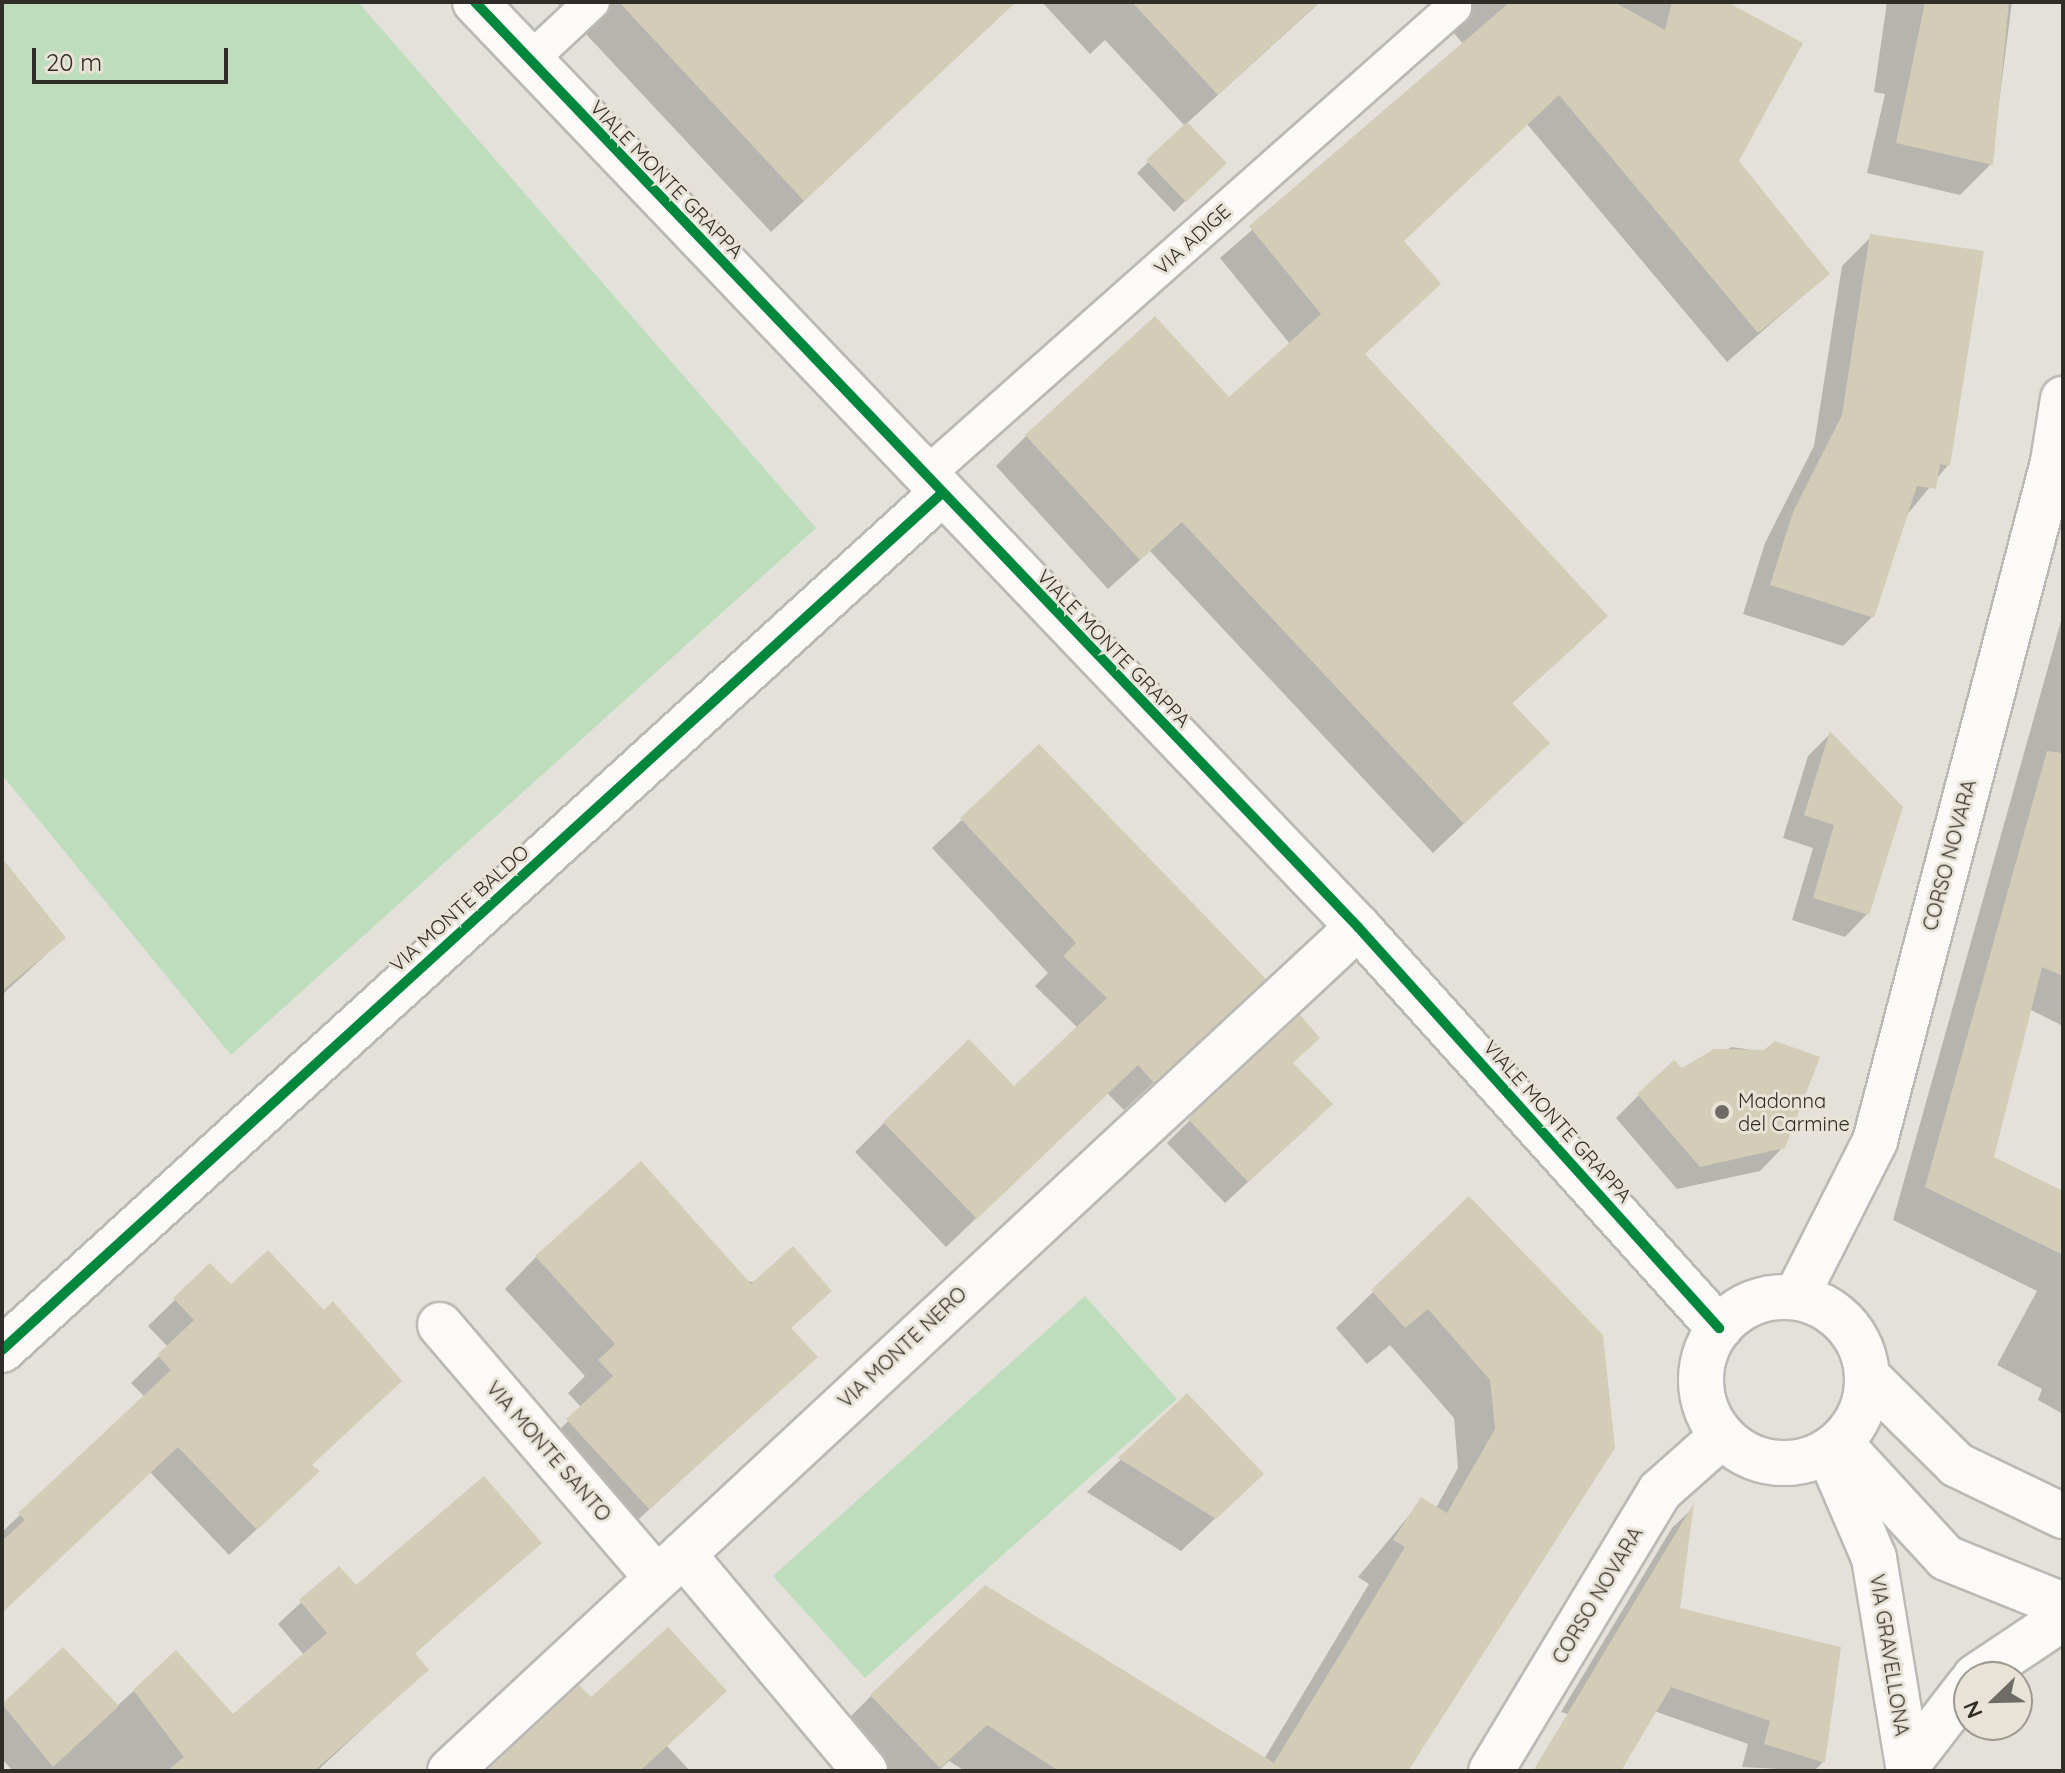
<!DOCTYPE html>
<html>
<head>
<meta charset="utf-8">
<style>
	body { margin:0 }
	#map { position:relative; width:2065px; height:1773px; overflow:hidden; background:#e4e1da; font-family:Quicksand,sans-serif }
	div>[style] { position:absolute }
	.green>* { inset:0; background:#bdddbd }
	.shadow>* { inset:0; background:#0003 }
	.building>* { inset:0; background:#d3ccb7 }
	.roads { filter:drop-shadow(2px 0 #bbb9b4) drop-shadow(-2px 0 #bbb9b4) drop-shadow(0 2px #bbb9b4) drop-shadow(0 -2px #bbb9b4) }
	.lane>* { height:34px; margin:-17px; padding:0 17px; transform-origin:17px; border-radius:17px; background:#fbfaf9 }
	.street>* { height:44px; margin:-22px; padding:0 22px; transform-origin:22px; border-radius:22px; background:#fbfaf9 }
	.secondary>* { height:44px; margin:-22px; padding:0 22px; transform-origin:22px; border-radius:22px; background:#fbfaf9 }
	.secondary>.ring { margin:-22px; padding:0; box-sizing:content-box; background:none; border:44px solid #fbfaf9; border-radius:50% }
	.cycleway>* { height:10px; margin:-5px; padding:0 5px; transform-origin:5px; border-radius:5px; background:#00873e }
	.dots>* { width:22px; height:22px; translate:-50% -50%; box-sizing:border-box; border:4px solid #e8e3d6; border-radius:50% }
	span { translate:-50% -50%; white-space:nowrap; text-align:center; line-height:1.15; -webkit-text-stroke:6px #e8e3d6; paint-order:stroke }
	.street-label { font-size:20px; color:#2f2d28 }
	.poi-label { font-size:20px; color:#2f2d28 }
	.left { translate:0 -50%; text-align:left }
	.frame { position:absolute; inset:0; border:4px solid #2f2d28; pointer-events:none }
	.north { position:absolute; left:1953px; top:1661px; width:80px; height:80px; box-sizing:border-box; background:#e8e3d6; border:2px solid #9e9a90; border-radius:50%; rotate:247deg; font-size:22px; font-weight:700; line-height:32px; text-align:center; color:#2f2d28 }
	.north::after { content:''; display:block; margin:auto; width:28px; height:36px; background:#6e6c66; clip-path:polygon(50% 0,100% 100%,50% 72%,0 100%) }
	.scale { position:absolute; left:32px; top:48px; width:196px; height:36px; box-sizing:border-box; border:4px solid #2f2d28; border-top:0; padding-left:10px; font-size:24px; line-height:28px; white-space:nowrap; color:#2f2d28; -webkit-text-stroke:6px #e8e3d6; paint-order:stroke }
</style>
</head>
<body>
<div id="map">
	<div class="green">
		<i style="clip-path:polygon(2px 2px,358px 2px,816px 528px,231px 1055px,2px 775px)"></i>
		<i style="clip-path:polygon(1085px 1296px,1177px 1399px,865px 1678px,773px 1576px)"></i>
	</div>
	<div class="shadow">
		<i style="clip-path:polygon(556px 2px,1015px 2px,771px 232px)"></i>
		<i style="clip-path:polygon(1042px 2px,1320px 2px,1186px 124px,1224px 163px,1174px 212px,1137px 173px,1185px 126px,1105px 40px,1090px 54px)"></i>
		<i style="clip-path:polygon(1428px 2px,1723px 2px,1737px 161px,1828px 274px,1727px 362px,1527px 124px,1402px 242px,1364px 355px,1575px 646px,1511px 704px,1517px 773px,1433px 853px,1150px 551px,1108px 589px,996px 466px,1026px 436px,1229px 400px,1290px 344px,1220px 258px,1464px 45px)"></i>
		<i style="clip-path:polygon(1887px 2px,2012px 2px,1991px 164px,1960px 195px,1867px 173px,1885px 94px,1874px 92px)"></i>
		<i style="clip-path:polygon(1871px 237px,1948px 465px,1906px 516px,1872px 617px,1843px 646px,1743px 614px,1765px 543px,1814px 446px,1842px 266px)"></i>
		<i style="clip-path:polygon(2063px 614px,2063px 1026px,2029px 1009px,1992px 1158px,2063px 1193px,2063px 1414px,2038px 1400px,2042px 1389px,1997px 1365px,2037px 1291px,1893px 1220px)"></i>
		<i style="clip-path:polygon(1830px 734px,1867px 914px,1845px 937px,1792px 920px,1813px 848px,1783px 838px,1808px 756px)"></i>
		<i style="clip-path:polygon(1039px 747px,1234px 1008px,1124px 1110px,1107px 1093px,946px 1247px,855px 1152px,884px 1123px,1014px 1089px,1078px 1028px,1035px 986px,1048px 973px,932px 848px)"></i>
		<i style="clip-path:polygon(2px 864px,64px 938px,2px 995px)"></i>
		<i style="clip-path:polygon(1732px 1047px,1764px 1052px,1783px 1147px,1760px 1171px,1677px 1189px,1616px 1118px,1639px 1095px)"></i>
		<i style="clip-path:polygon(1291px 1064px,1308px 1127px,1225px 1203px,1167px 1143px,1190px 1120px)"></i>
		<i style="clip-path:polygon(1469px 1199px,1613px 1447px,1406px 1771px,965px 1771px,949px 1761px,938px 1771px,870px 1771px,834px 1733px,871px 1696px,1264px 1759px,1369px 1584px,1358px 1577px,1422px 1500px,1436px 1508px,1458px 1468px,1454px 1418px,1390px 1345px,1367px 1364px,1336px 1328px)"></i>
		<i style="clip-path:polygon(536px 1257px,830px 1291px,790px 1329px,815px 1357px,617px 1539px,536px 1452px,582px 1408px,568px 1393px,585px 1376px,505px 1289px)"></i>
		<i style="clip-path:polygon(210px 1266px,311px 1466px,290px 1498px,229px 1555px,150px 1472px,2px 1611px,2px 1532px,145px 1397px,131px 1383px,168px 1347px,148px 1326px)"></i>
		<i style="clip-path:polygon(1187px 1396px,1228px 1506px,1181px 1551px,1087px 1492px)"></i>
		<i style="clip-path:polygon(1692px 1509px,1678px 1610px,1823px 1762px,1814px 1771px,1742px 1767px,1748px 1744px,1654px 1711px,1632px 1733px,1561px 1712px,1672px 1528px)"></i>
		<i style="clip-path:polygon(539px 1543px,413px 1655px,426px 1670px,317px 1771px,13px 1771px,2px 1759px,2px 1707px,63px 1649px,117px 1706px,176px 1653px,232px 1717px,304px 1655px,278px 1624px,338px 1568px,355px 1588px)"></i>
		<i style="clip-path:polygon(590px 1700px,667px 1746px,690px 1771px,490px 1771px)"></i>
	</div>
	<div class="building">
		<i style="clip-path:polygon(619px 2px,1016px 2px,804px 201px)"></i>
		<i style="clip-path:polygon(1132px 2px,1319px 2px,1218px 95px)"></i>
		<i style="clip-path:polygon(1510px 2px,1614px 2px,1665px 30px,1672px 2px,1727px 2px,1803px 43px,1739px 161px,1830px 274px,1758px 333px,1559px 95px,1404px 241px,1441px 284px,1365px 354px,1608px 616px,1512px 703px,1550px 743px,1464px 824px,1182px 522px,1140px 560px,1025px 435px,1155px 316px,1229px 397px,1321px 314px,1249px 226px)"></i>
		<i style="clip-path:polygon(1925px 2px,2009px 2px,1993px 165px,1896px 143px)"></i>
		<i style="clip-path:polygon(1187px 122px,1227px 163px,1186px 202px,1146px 160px)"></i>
		<i style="clip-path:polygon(1870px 234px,1984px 251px,1950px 466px,1940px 464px,1936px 489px,1917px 486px,1874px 618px,1770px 585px,1793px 512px,1842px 415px)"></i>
		<i style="clip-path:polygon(1830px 731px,1903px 807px,1869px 915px,1813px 898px,1834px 825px,1804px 815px)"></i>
		<i style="clip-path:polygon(1039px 744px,1266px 979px,1154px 1083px,1138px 1065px,977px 1219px,883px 1122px,969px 1039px,1014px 1086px,1107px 998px,1063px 956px,1076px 943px,960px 818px)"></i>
		<i style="clip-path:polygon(2047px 751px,2063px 753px,2063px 976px,2042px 967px,1994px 1157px,2063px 1191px,2063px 1255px,1925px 1187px)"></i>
		<i style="clip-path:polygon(2px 858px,66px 938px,2px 991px)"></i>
		<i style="clip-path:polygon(1300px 1015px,1320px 1038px,1293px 1063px,1333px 1104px,1248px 1182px,1188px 1119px)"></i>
		<i style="clip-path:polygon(1775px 1041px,1820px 1057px,1785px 1148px,1700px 1167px,1637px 1094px,1674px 1060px,1682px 1068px,1714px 1049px,1764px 1050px)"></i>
		<i style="clip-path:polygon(641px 1161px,751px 1284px,793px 1246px,832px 1291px,791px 1328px,818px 1357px,649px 1509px,566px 1419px,613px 1376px,598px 1360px,615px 1344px,535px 1256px)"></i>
		<i style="clip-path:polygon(1469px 1196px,1603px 1335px,1615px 1448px,1408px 1771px,1059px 1771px,987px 1725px,940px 1768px,870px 1695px,985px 1585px,1274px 1763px,1405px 1547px,1393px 1540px,1421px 1497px,1447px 1513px,1495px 1429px,1490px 1380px,1428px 1309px,1405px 1328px,1371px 1290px)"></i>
		<i style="clip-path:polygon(268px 1250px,324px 1310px,333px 1301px,402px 1381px,312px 1465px,320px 1471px,257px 1530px,178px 1447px,2px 1613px,2px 1541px,25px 1520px,18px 1513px,171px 1370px,157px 1355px,194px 1320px,173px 1298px,210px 1263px,231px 1284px)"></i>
		<i style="clip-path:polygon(1187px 1393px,1264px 1474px,1216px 1519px,1118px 1458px)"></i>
		<i style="clip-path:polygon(484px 1476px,542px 1543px,415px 1653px,429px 1670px,314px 1771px,167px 1771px,184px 1757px,133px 1690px,176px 1650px,233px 1714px,327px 1633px,299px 1600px,339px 1566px,356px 1585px)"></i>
		<i style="clip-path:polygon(1694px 1503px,1680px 1608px,1841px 1647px,1825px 1763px,1764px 1744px,1770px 1721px,1671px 1687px,1621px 1771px,1533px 1771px)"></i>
		<i style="clip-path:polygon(668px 1627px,727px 1691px,640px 1771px,487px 1771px,579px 1685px,591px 1697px)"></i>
		<i style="clip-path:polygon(63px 1647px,119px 1706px,53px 1767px,2px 1704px)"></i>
	</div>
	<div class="roads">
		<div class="lane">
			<i style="left:530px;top:60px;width:85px;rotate:-43.1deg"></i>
			<i style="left:925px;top:476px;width:707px;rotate:-41.56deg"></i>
			<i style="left:1454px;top:7px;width:6px;rotate:-129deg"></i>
		</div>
		<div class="street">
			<i style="left:440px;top:1325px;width:333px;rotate:49.4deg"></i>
			<i style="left:2px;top:1350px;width:1271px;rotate:-42.35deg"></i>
			<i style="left:683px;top:1554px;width:283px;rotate:50deg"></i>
			<i style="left:450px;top:1771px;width:1240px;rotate:-42.91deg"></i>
		</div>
		<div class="secondary">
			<i style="left:475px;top:2px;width:1279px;rotate:46.33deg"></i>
			<i style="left:1358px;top:927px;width:540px;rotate:48deg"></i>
			<i class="ring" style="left:1701px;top:1297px;width:122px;height:122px"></i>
			<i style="left:1796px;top:1297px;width:175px;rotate:-63.1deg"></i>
			<i style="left:1875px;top:1141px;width:702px;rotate:-75.31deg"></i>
			<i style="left:2053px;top:462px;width:64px;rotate:-81deg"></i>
			<i style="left:1868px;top:1377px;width:125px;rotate:44.7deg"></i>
			<i style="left:1957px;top:1465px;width:118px;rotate:25.7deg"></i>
			<i style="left:1840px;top:1443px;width:156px;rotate:47.3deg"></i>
			<i style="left:1946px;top:1558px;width:126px;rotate:21.9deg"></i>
			<i style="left:1828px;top:1451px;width:116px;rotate:66.7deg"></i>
			<i style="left:1874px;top:1558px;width:216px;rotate:80.7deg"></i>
			<i style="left:1975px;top:1677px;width:106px;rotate:-33.8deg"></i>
			<i style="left:1908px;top:1764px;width:100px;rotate:-52.3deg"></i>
			<i style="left:1491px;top:1771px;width:327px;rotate:-58.9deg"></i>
			<i style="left:1660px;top:1491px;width:83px;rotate:-41.6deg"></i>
		</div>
	</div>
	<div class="cycleway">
		<i style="left:475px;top:2px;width:1279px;rotate:46.33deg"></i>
		<i style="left:1358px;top:927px;width:540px;rotate:48deg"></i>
		<i style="left:2px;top:1350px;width:1271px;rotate:-42.35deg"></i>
	</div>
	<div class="dots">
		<i style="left:1722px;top:1112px;background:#6e6c66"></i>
	</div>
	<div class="street-label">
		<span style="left:667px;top:179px;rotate:46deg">VIALE MONTE GRAPPA</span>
		<span style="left:1192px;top:239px;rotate:-42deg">VIA ADIGE</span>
		<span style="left:1114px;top:648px;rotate:46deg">VIALE MONTE GRAPPA</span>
		<span style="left:1949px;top:855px;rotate:-75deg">CORSO NOVARA</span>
		<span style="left:459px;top:908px;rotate:-42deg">VIA MONTE BALDO</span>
		<span style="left:1558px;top:1121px;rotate:48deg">VIALE MONTE GRAPPA</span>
		<span style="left:902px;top:1347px;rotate:-43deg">VIA MONTE NERO</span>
		<span style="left:549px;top:1451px;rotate:49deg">VIA MONTE SANTO</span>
		<span style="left:1597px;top:1595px;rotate:-59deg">CORSO NOVARA</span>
		<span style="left:1890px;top:1655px;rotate:81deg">VIA GRAVELLONA</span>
	</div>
	<div class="poi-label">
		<span class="left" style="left:1738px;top:1112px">Madonna<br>del Carmine</span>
	</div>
	<div class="frame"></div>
	<div class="north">N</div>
	<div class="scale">20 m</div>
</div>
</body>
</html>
